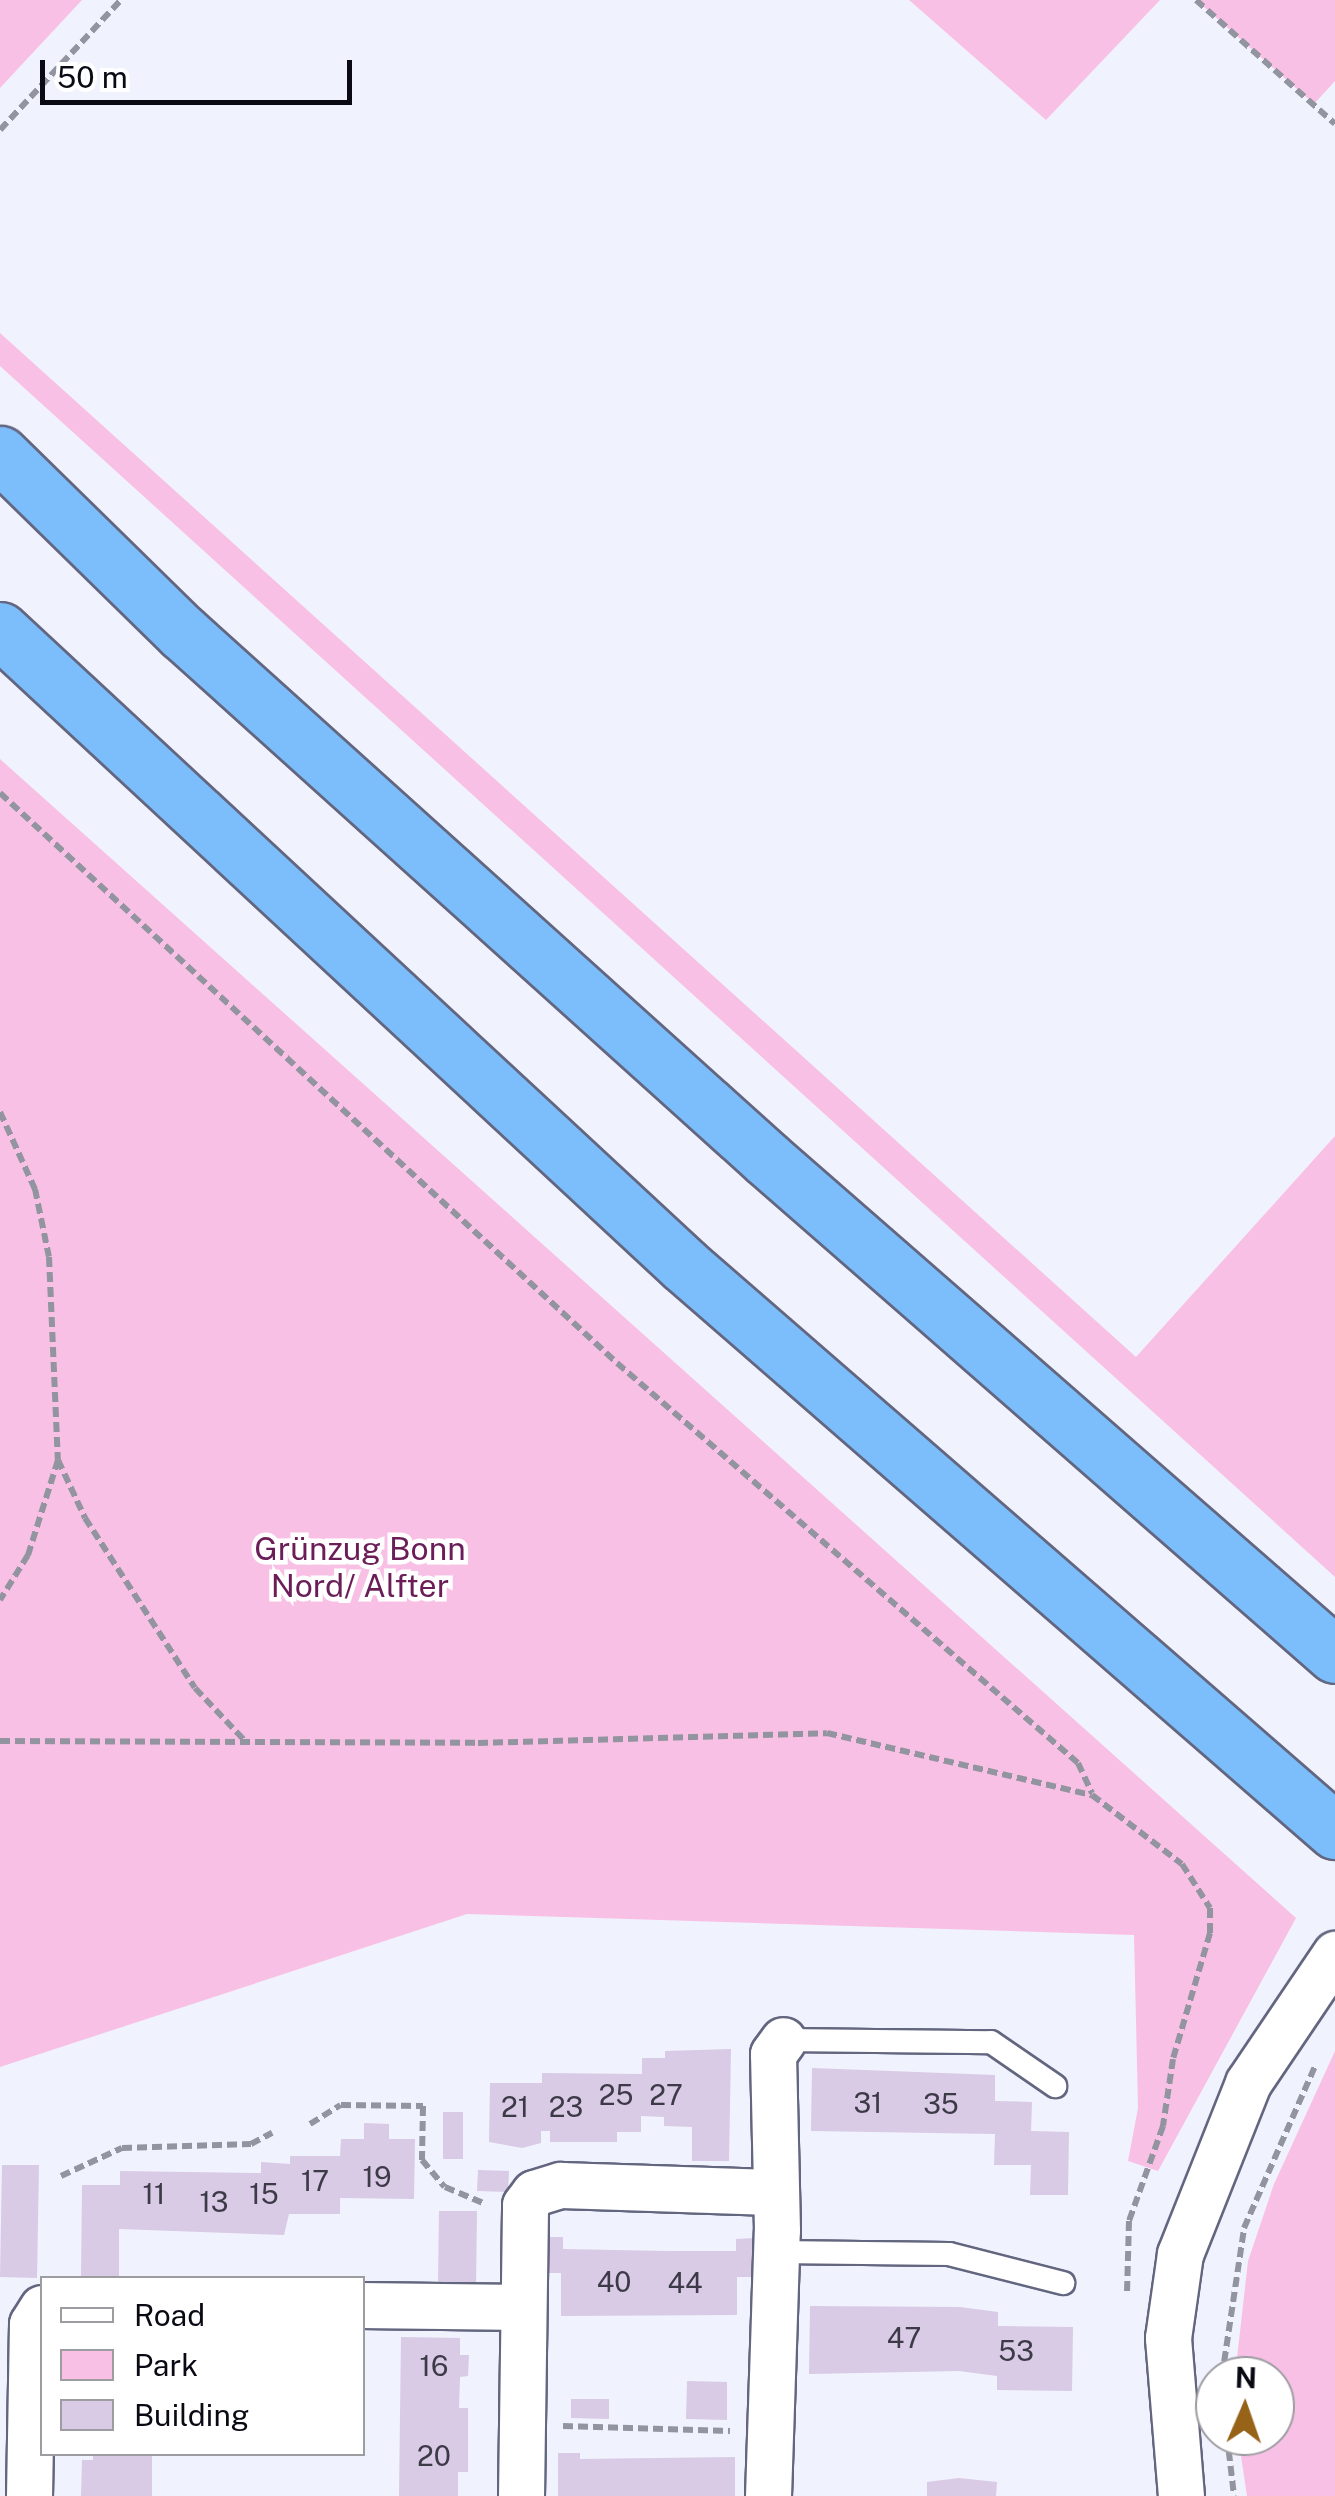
<!DOCTYPE html>
<html>
<head>
<meta charset="utf-8">
<style>
	body { margin:0 }
	#map { position:relative; width:1335px; height:2496px; overflow:hidden; background:#f0f2fe; font-family:"Public Sans",sans-serif }
	div>[style] { position:absolute }
	.green>* { inset:0; background:#f9c0e6 }
	.building>* { inset:0; background:#d9cae5 }
	.path>* { height:6px; margin-top:-3px; transform-origin:0; background:repeating-linear-gradient(90deg,#92949f 0 10px,transparent 0 15px) }
	.roads { filter:drop-shadow(2px 0 #63667f) drop-shadow(-2px 0 #63667f) drop-shadow(0 2px #63667f) drop-shadow(0 -2px #63667f) }
	.lane>* { height:22px; margin:-11px; padding:0 11px; transform-origin:11px; border-radius:11px; background:#fff }
	.street>* { height:45px; margin:-22.5px; padding:0 22.5px; transform-origin:22.5px; border-radius:22.5px; background:#fff }
	.highway>* { height:55px; margin:-27.5px; padding:0 27.5px; transform-origin:27.5px; border-radius:27.5px; background:#7cbdfc }
	span { translate:-50% -50%; white-space:nowrap; text-align:center; line-height:1.15; -webkit-text-stroke:9px #fff; paint-order:stroke }
	.number-label { font-size:28px; color:#3d3a48 }
	.number-label span { -webkit-text-stroke-width:0 }
	.park-label { font-size:32px; color:#6b1d58 }
	.legend { position:absolute; left:40px; top:2276px; width:325px; height:180px; box-sizing:border-box; background:#fff; border:2px solid #9d9da1; margin:0; padding:12px 18px; list-style:none; font-size:30px; color:#090a14 }
	.legend li { display:flex; align-items:center; gap:20px; height:50px }
	.legend b { width:50px; border:2px solid #9d9da1 }
	.north { position:absolute; left:1195px; top:2356px; width:100px; height:100px; box-sizing:border-box; background:#fff; border:2px solid #9d9da1; border-radius:50%; rotate:2deg; font-size:28px; font-weight:700; line-height:40px; text-align:center; color:#090a14 }
	.north::after { content:''; display:block; margin:auto; width:35px; height:45px; background:#976319; clip-path:polygon(50% 0,100% 100%,50% 72%,0 100%) }
	.scale { position:absolute; left:40px; top:60px; width:312px; height:45px; box-sizing:border-box; border:5px solid #090a14; border-top:0; padding-left:12px; font-size:30px; line-height:35px; white-space:nowrap; color:#090a14; -webkit-text-stroke:8px #fff; paint-order:stroke }
</style>
</head>
<body>
<div id="map">
	<div class="green">
		<i style="clip-path:polygon(0 0,82px 0,0 88px)"></i>
		<i style="clip-path:polygon(909px 0,1160px 0,1046px 120px)"></i>
		<i style="clip-path:polygon(1196px 0,1335px 0,1335px 81px,1314px 104px)"></i>
		<i style="clip-path:polygon(0 333px,1136px 1357px,1335px 1136px,1335px 1577px,0 366px)"></i>
		<i style="clip-path:polygon(0 759px,1296px 1918px,1158px 2171px,1128px 2161px,1138px 2108px,1134px 1935px,467px 1914px,0 2067px)"></i>
		<i style="clip-path:polygon(1335px 2051px,1335px 2496px,1247px 2496px,1238px 2436px,1275px 2436px,1275px 2376px,1235px 2376px,1248px 2261px,1274px 2184px)"></i>
	</div>
	<div class="building">
		<i style="clip-path:polygon(731px 2049px,729px 2161px,692px 2161px,692px 2127px,664px 2126px,664px 2117px,641px 2116px,641px 2132px,617px 2132px,617px 2142px,550px 2142px,550px 2131px,541px 2131px,541px 2143px,522px 2148px,489px 2142px,490px 2083px,542px 2083px,542px 2073px,642px 2074px,642px 2058px,665px 2058px,665px 2051px)"></i>
		<i style="clip-path:polygon(812px 2068px,995px 2075px,995px 2101px,1032px 2102px,1031px 2131px,1069px 2132px,1068px 2195px,1030px 2195px,1031px 2165px,994px 2165px,995px 2134px,811px 2131px)"></i>
		<i style="clip-path:polygon(443px 2112px,463px 2112px,463px 2159px,443px 2159px)"></i>
		<i style="clip-path:polygon(364px 2123px,389px 2124px,389px 2139px,415px 2139px,414px 2199px,340px 2198px,340px 2214px,289px 2214px,284px 2235px,119px 2229px,119px 2278px,81px 2278px,82px 2185px,120px 2185px,120px 2171px,261px 2173px,261px 2162px,290px 2164px,290px 2156px,340px 2156px,341px 2139px,364px 2139px)"></i>
		<i style="clip-path:polygon(2px 2165px,39px 2165px,37px 2278px,0 2277px)"></i>
		<i style="clip-path:polygon(478px 2170px,509px 2171px,508px 2192px,477px 2191px)"></i>
		<i style="clip-path:polygon(439px 2211px,477px 2211px,476px 2286px,438px 2285px)"></i>
		<i style="clip-path:polygon(544px 2237px,563px 2237px,563px 2249px,667px 2251px,736px 2251px,736px 2239px,755px 2238px,755px 2277px,737px 2277px,737px 2315px,561px 2316px,561px 2273px,543px 2273px)"></i>
		<i style="clip-path:polygon(810px 2306px,960px 2307px,998px 2312px,998px 2326px,1073px 2327px,1072px 2391px,997px 2390px,997px 2376px,959px 2371px,809px 2374px)"></i>
		<i style="clip-path:polygon(401px 2337px,460px 2338px,460px 2355px,469px 2355px,468px 2376px,460px 2377px,459px 2408px,468px 2408px,468px 2472px,458px 2472px,458px 2496px,399px 2496px)"></i>
		<i style="clip-path:polygon(687px 2381px,727px 2382px,727px 2420px,686px 2419px)"></i>
		<i style="clip-path:polygon(571px 2399px,609px 2399px,609px 2419px,571px 2418px)"></i>
		<i style="clip-path:polygon(558px 2453px,580px 2453px,580px 2459px,735px 2457px,735px 2496px,558px 2496px)"></i>
		<i style="clip-path:polygon(93px 2454px,152px 2454px,152px 2496px,81px 2496px,82px 2460px,93px 2460px)"></i>
		<i style="clip-path:polygon(959px 2478px,997px 2482px,996px 2496px,927px 2496px,927px 2482px)"></i>
	</div>
	<div class="path">
		<i style="left:1196px;top:0;width:186px;rotate:41.7deg"></i>
		<i style="left:0;top:130px;width:178px;rotate:-47.1deg"></i>
		<i style="left:0;top:793px;width:840px;rotate:42.73deg"></i>
		<i style="left:617px;top:1363px;width:610px;rotate:40.95deg"></i>
		<i style="left:1078px;top:1763px;width:33px;rotate:65deg"></i>
		<i style="left:0;top:1112px;width:85px;rotate:65.6deg"></i>
		<i style="left:35px;top:1189px;width:69px;rotate:78.4deg"></i>
		<i style="left:49px;top:1257px;width:203px;rotate:87.5deg"></i>
		<i style="left:58px;top:1460px;width:100px;rotate:107.5deg"></i>
		<i style="left:28px;top:1555px;width:53px;rotate:121.9deg"></i>
		<i style="left:58px;top:1460px;width:64px;rotate:65deg"></i>
		<i style="left:85px;top:1518px;width:202px;rotate:57.1deg"></i>
		<i style="left:195px;top:1688px;width:76px;rotate:46.6deg"></i>
		<i style="left:0;top:1741px;width:478px;rotate:0.2deg"></i>
		<i style="left:478px;top:1743px;width:349px;rotate:-1.6deg"></i>
		<i style="left:827px;top:1733px;width:272px;rotate:13.2deg"></i>
		<i style="left:1092px;top:1795px;width:113px;rotate:37.5deg"></i>
		<i style="left:1182px;top:1864px;width:52px;rotate:57.5deg"></i>
		<i style="left:1210px;top:1908px;width:25px;rotate:90deg"></i>
		<i style="left:1210px;top:1933px;width:131px;rotate:106.4deg"></i>
		<i style="left:1173px;top:2059px;width:68px;rotate:98.5deg"></i>
		<i style="left:1163px;top:2126px;width:101px;rotate:109.7deg"></i>
		<i style="left:1129px;top:2221px;width:72px;rotate:91.6deg"></i>
		<i style="left:310px;top:2124px;width:36px;rotate:-32deg"></i>
		<i style="left:341px;top:2105px;width:82px;rotate:0.7deg"></i>
		<i style="left:423px;top:2106px;width:54px;rotate:91.1deg"></i>
		<i style="left:422px;top:2160px;width:35px;rotate:50deg"></i>
		<i style="left:445px;top:2187px;width:41px;rotate:22.8deg"></i>
		<i style="left:61px;top:2176px;width:67px;rotate:-24.7deg"></i>
		<i style="left:122px;top:2148px;width:129px;rotate:-1.8deg"></i>
		<i style="left:251px;top:2144px;width:24px;rotate:-28deg"></i>
		<i style="left:1222px;top:2376px;width:150px;rotate:-81.5deg"></i>
		<i style="left:1244px;top:2228px;width:179px;rotate:-66.3deg"></i>
		<i style="left:563px;top:2426px;width:167px;rotate:1.7deg"></i>
		<i style="left:1227px;top:2436px;width:60px;rotate:83.3deg"></i>
	</div>
	<div class="roads">
		<div class="lane">
			<i style="left:783px;top:2040px;width:208px;rotate:0.6deg"></i>
			<i style="left:991px;top:2042px;width:78px;rotate:34.5deg"></i>
			<i style="left:776px;top:2252px;width:173px;rotate:0.7deg"></i>
			<i style="left:949px;top:2254px;width:118px;rotate:14.3deg"></i>
		</div>
		<div class="street">
			<i style="left:362px;top:2305px;width:160px;rotate:0.7deg"></i>
			<i style="left:29px;top:2496px;width:172px;rotate:-89deg"></i>
			<i style="left:32px;top:2324px;width:19px;rotate:-58deg"></i>
			<i style="left:521px;top:2496px;width:291px;rotate:-89.2deg"></i>
			<i style="left:525px;top:2205px;width:15px;rotate:-53deg"></i>
			<i style="left:534px;top:2193px;width:28px;rotate:-17deg"></i>
			<i style="left:561px;top:2185px;width:210px;rotate:1.9deg"></i>
			<i style="left:768px;top:2496px;width:266px;rotate:-88.1deg"></i>
			<i style="left:777px;top:2230px;width:176px;rotate:-91.3deg"></i>
			<i style="left:773px;top:2054px;width:17px;rotate:-54deg"></i>
			<i style="left:1181px;top:2496px;width:159px;rotate:-94.7deg"></i>
			<i style="left:1168px;top:2338px;width:85px;rotate:-81.9deg"></i>
			<i style="left:1180px;top:2254px;width:184px;rotate:-68.3deg"></i>
			<i style="left:1248px;top:2083px;width:156px;rotate:-56deg"></i>
		</div>
		<div class="highway">
			<i style="left:0;top:454px;width:255px;rotate:44.4deg"></i>
			<i style="left:182px;top:632px;width:787px;rotate:42.01deg"></i>
			<i style="left:767px;top:1159px;width:754px;rotate:41.13deg"></i>
			<i style="left:0;top:630px;width:933px;rotate:42.87deg"></i>
			<i style="left:684px;top:1265px;width:863px;rotate:41deg"></i>
		</div>
	</div>
	<div class="number-label">
		<span style="left:616px;top:2095px">25</span>
		<span style="left:666px;top:2095px">27</span>
		<span style="left:868px;top:2103px">31</span>
		<span style="left:941px;top:2104px">35</span>
		<span style="left:515px;top:2107px">21</span>
		<span style="left:566px;top:2107px">23</span>
		<span style="left:377px;top:2177px">19</span>
		<span style="left:315px;top:2181px">17</span>
		<span style="left:154px;top:2194px">11</span>
		<span style="left:264px;top:2194px">15</span>
		<span style="left:214px;top:2202px">13</span>
		<span style="left:614px;top:2282px">40</span>
		<span style="left:685px;top:2283px">44</span>
		<span style="left:904px;top:2338px">47</span>
		<span style="left:1016px;top:2351px">53</span>
		<span style="left:434px;top:2366px">16</span>
		<span style="left:434px;top:2456px">20</span>
	</div>
	<div class="park-label">
		<span style="left:360px;top:1568px">Grünzug Bonn<br>Nord/ Alfter</span>
	</div>
	<ul class="legend">
	<li><b style="height:12px;background:#fff"></b>Road</li>
	<li><b style="height:28px;background:#f9c0e6"></b>Park</li>
	<li><b style="height:28px;background:#d9cae5"></b>Building</li>
	</ul>
	<div class="north">N</div>
	<div class="scale">50 m</div>
</div>
</body>
</html>
